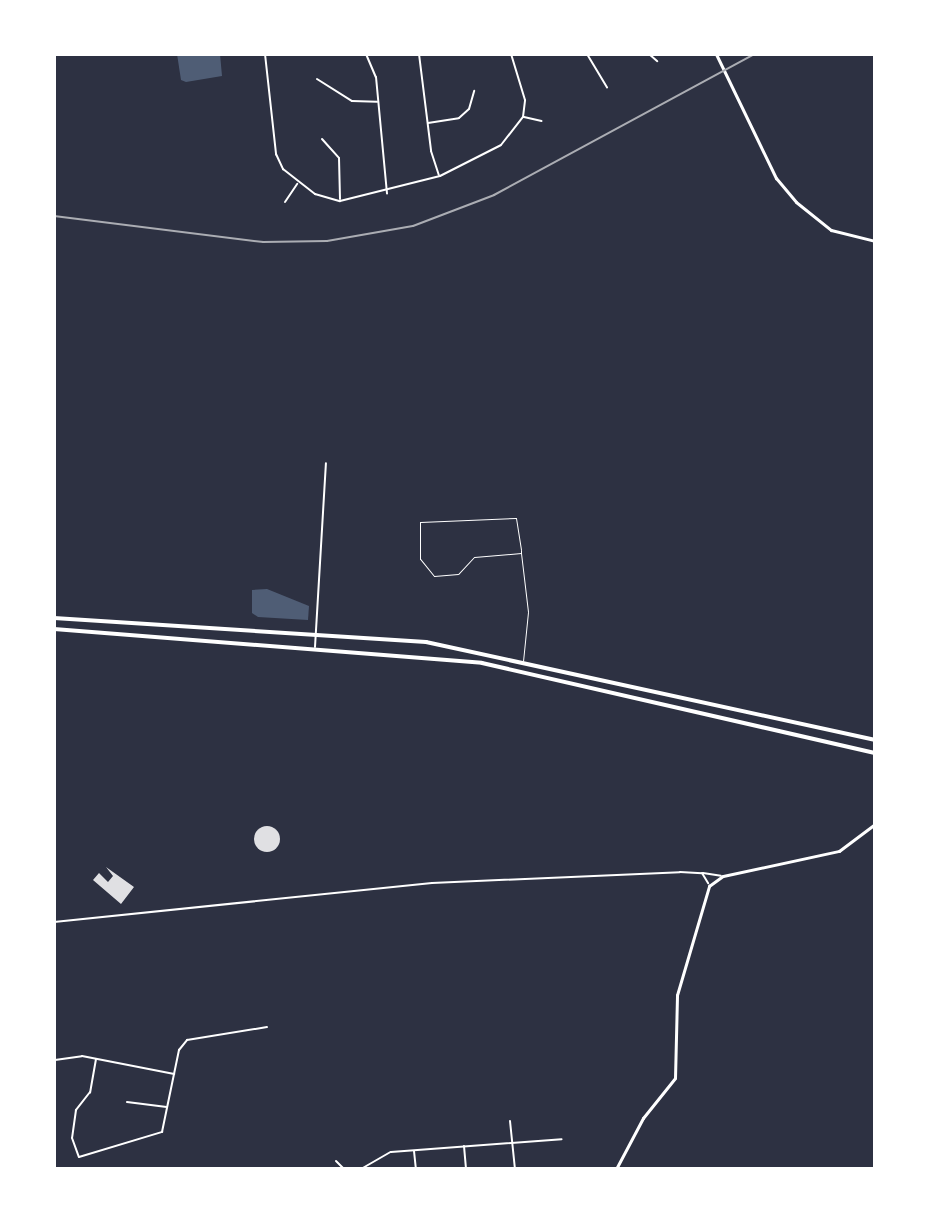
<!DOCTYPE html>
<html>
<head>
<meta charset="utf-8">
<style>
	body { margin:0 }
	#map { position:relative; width:929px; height:1223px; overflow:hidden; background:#2d3142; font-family:"Fira Sans Condensed",sans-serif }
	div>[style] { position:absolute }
	.water>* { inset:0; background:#4f5d75 }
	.building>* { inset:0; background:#e0e0e3 }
	.round { border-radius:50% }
	.service>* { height:1px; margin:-0.5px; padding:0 0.5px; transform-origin:0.5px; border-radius:0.5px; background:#fff }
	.minor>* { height:2px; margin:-1px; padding:0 1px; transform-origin:1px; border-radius:1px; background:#fff }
	.tertiary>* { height:3px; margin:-1.5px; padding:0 1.5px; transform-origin:1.5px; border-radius:1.5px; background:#fff }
	.secondary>* { height:4px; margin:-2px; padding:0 2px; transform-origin:2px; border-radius:2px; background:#fff }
	.rail>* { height:2px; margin:-1px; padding:0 1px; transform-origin:1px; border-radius:1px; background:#abadb3 }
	span { translate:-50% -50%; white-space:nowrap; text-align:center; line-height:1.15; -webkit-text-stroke:8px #fff; paint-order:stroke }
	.frame { position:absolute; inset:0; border:56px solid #fff; pointer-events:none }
</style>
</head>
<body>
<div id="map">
	<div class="water">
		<i style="clip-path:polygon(177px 54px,220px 54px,222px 76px,186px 82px,181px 80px)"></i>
		<i style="clip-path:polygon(267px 589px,309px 606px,308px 620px,258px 617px,252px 613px,252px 590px)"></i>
	</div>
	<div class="building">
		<i class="round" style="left:254px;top:826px;width:26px;height:26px"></i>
		<i style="clip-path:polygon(106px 867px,134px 887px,121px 904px,93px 880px,99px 873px,108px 882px,113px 876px)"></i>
	</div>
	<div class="service">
		<i style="left:521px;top:553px;width:47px;rotate:175.1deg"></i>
		<i style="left:474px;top:557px;width:23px;rotate:133deg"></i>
		<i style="left:458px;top:574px;width:24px;rotate:175deg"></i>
		<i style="left:434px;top:576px;width:22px;rotate:-129deg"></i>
		<i style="left:420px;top:559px;width:37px;rotate:-90deg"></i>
		<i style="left:420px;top:522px;width:96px;rotate:-2.4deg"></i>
		<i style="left:516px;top:518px;width:32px;rotate:81deg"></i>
		<i style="left:521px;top:550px;width:3px;rotate:90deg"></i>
		<i style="left:521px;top:553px;width:59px;rotate:83.2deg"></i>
		<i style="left:528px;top:612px;width:49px;rotate:95.8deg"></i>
	</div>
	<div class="minor">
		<i style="left:265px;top:54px;width:101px;rotate:83.7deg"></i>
		<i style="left:276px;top:154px;width:17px;rotate:65deg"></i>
		<i style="left:283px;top:169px;width:41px;rotate:38deg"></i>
		<i style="left:315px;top:194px;width:26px;rotate:16deg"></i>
		<i style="left:340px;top:201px;width:103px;rotate:-14deg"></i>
		<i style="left:440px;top:176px;width:68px;rotate:-26.9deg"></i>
		<i style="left:501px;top:145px;width:36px;rotate:-52deg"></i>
		<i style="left:523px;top:117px;width:17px;rotate:-83deg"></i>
		<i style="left:525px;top:100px;width:48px;rotate:-106.9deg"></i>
		<i style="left:366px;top:54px;width:25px;rotate:67deg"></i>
		<i style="left:376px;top:77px;width:117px;rotate:84.6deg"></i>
		<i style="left:419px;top:54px;width:98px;rotate:82.9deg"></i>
		<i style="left:431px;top:151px;width:25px;rotate:72deg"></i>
		<i style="left:587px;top:54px;width:39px;rotate:59deg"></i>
		<i style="left:649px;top:54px;width:11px;rotate:41deg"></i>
		<i style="left:317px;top:79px;width:41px;rotate:32.2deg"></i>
		<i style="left:352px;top:101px;width:25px;rotate:2deg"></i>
		<i style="left:524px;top:117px;width:18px;rotate:13deg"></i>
		<i style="left:428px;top:123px;width:31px;rotate:-9deg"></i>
		<i style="left:459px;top:118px;width:13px;rotate:-42deg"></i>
		<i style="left:469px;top:109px;width:19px;rotate:-74deg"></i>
		<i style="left:322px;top:139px;width:25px;rotate:48deg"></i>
		<i style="left:339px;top:158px;width:41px;rotate:88.6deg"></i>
		<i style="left:285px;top:202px;width:22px;rotate:-56deg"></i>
		<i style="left:315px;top:647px;width:184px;rotate:-86.6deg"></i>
		<i style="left:703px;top:873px;width:18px;rotate:9deg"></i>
		<i style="left:54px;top:922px;width:380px;rotate:-5.9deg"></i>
		<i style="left:432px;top:883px;width:248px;rotate:-2.5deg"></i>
		<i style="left:680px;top:872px;width:22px;rotate:3deg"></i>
		<i style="left:702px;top:873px;width:12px;rotate:59deg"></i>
		<i style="left:96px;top:1059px;width:34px;rotate:100deg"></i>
		<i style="left:90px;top:1092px;width:23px;rotate:128deg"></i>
		<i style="left:76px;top:1110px;width:28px;rotate:98deg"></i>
		<i style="left:72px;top:1138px;width:20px;rotate:70deg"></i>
		<i style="left:79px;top:1157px;width:87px;rotate:-16.8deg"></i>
		<i style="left:162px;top:1132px;width:84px;rotate:-78.3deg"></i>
		<i style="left:179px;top:1050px;width:13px;rotate:-51deg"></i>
		<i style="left:187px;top:1040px;width:81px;rotate:-9.2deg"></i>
		<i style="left:55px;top:1060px;width:27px;rotate:-8deg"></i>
		<i style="left:82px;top:1056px;width:94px;rotate:11.1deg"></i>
		<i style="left:127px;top:1102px;width:40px;rotate:7.1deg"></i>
		<i style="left:510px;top:1121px;width:48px;rotate:84.1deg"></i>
		<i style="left:464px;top:1146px;width:21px;rotate:85deg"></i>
		<i style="left:414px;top:1151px;width:18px;rotate:84deg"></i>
		<i style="left:336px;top:1161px;width:11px;rotate:45deg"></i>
		<i style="left:361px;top:1169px;width:34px;rotate:-30deg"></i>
		<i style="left:391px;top:1152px;width:171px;rotate:-4.3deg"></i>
	</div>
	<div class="tertiary">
		<i style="left:716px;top:54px;width:138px;rotate:64.2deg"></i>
		<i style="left:776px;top:178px;width:31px;rotate:50deg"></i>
		<i style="left:796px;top:202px;width:45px;rotate:38.7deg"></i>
		<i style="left:831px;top:230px;width:45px;rotate:14deg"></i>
		<i style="left:616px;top:1169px;width:58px;rotate:-62.1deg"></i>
		<i style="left:643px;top:1118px;width:51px;rotate:-51.3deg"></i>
		<i style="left:675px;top:1078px;width:83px;rotate:-88.6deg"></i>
		<i style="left:677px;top:995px;width:114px;rotate:-73.6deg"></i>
		<i style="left:709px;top:886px;width:17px;rotate:-36deg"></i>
		<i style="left:723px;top:876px;width:119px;rotate:-12.2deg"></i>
		<i style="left:839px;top:851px;width:45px;rotate:-36.9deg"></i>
	</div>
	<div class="secondary">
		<i style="left:54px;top:618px;width:373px;rotate:3.7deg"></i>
		<i style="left:426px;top:642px;width:460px;rotate:12.3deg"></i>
		<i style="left:54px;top:629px;width:429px;rotate:4.5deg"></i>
		<i style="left:482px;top:663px;width:403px;rotate:12.9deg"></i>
		<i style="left:54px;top:1031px;width:60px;rotate:90deg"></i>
	</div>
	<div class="rail">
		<i style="left:54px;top:216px;width:211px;rotate:7.1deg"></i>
		<i style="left:263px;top:242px;width:64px;rotate:-0.9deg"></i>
		<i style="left:327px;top:241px;width:87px;rotate:-9.9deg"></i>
		<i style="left:413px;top:226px;width:87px;rotate:-20.9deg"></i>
		<i style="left:494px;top:195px;width:297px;rotate:-28.4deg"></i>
	</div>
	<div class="frame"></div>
</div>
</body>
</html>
